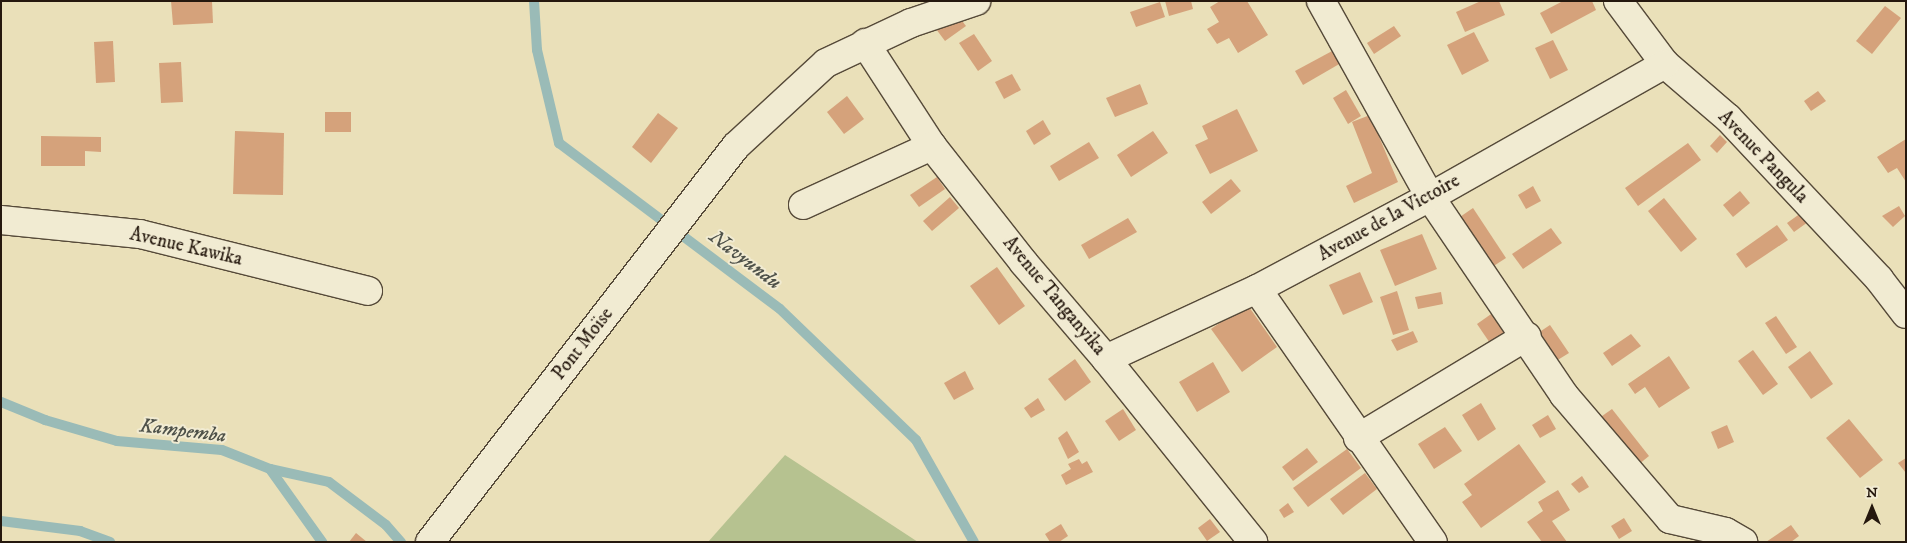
<!DOCTYPE html>
<html>
<head>
<meta charset="utf-8">
<style>
	body { margin:0 }
	#map { position:relative; width:1907px; height:543px; overflow:hidden; background:#eae0b9; font-family:"IM FELL DW Pica",serif }
	div>[style] { position:absolute }
	.green>* { inset:0; background:#b6c290 }
	.stream>* { height:10px; margin:-5px; padding:0 5px; transform-origin:5px; border-radius:5px; background:#9abbb7 }
	.building>* { inset:0; background:#d5a27b }
	.roads { filter:drop-shadow(1px 0 #564a39) drop-shadow(-1px 0 #564a39) drop-shadow(0 1px #564a39) drop-shadow(0 -1px #564a39) }
	.street>* { height:28px; margin:-14px; padding:0 14px; transform-origin:14px; border-radius:14px; background:#f1ebd2 }
	span { translate:-50% -50%; white-space:nowrap; text-align:center; line-height:1.15; -webkit-text-stroke:4px #f1ebd2; paint-order:stroke }
	.street-label { font-size:19px; color:#25180e }
	.water-label { font-size:20px; color:#4e5149; font-style:italic }
	.frame { position:absolute; inset:0; border:2px solid #25180e; pointer-events:none }
	.north { position:absolute; left:1847px; top:483px; width:50px; height:50px; -webkit-text-stroke:4px #f1ebd2; paint-order:stroke; rotate:0deg; font-size:14px; font-weight:700; line-height:20px; text-align:center; color:#25180e }
	.north::after { content:''; display:block; margin:auto; width:18px; height:22px; background:#25180e; clip-path:polygon(50% 0,100% 100%,50% 72%,0 100%) }
</style>
</head>
<body>
<div id="map">
	<div class="green">
		<i style="clip-path:polygon(785px 455px,918px 542px,708px 542px)"></i>
	</div>
	<div class="stream">
		<i style="left:534px;top:1px;width:49px;rotate:86.5deg"></i>
		<i style="left:537px;top:50px;width:96px;rotate:76.7deg"></i>
		<i style="left:559px;top:143px;width:276px;rotate:36.9deg"></i>
		<i style="left:780px;top:309px;width:189px;rotate:43.9deg"></i>
		<i style="left:916px;top:440px;width:117px;rotate:60.4deg"></i>
		<i style="left:1px;top:402px;width:48px;rotate:22.2deg"></i>
		<i style="left:45px;top:420px;width:75px;rotate:16.3deg"></i>
		<i style="left:117px;top:441px;width:105px;rotate:4.9deg"></i>
		<i style="left:222px;top:450px;width:52px;rotate:21.6deg"></i>
		<i style="left:270px;top:469px;width:60px;rotate:12.4deg"></i>
		<i style="left:329px;top:482px;width:71px;rotate:37deg"></i>
		<i style="left:386px;top:525px;width:23px;rotate:49deg"></i>
		<i style="left:270px;top:469px;width:90px;rotate:54.5deg"></i>
		<i style="left:1px;top:521px;width:80px;rotate:7.2deg"></i>
		<i style="left:80px;top:531px;width:32px;rotate:20deg"></i>
	</div>
	<div class="building">
		<i style="clip-path:polygon(171px 1px,212px 1px,213px 23px,173px 25px)"></i>
		<i style="clip-path:polygon(1165px 1px,1191px 1px,1193px 9px,1169px 16px)"></i>
		<i style="clip-path:polygon(1220px 1px,1247px 1px,1268px 35px,1238px 53px,1229px 38px,1217px 44px,1207px 29px,1219px 22px,1210px 7px)"></i>
		<i style="clip-path:polygon(1481px 1px,1499px 1px,1505px 15px,1465px 32px,1456px 12px)"></i>
		<i style="clip-path:polygon(1563px 1px,1592px 1px,1596px 10px,1551px 34px,1540px 13px)"></i>
		<i style="clip-path:polygon(1160px 2px,1165px 17px,1136px 27px,1130px 12px)"></i>
		<i style="clip-path:polygon(1885px 6px,1901px 18px,1872px 54px,1856px 41px)"></i>
		<i style="clip-path:polygon(956px 13px,966px 26px,945px 41px,936px 29px)"></i>
		<i style="clip-path:polygon(1394px 26px,1401px 36px,1374px 54px,1367px 43px)"></i>
		<i style="clip-path:polygon(1474px 32px,1489px 61px,1462px 75px,1447px 45px)"></i>
		<i style="clip-path:polygon(974px 34px,992px 61px,978px 71px,959px 43px)"></i>
		<i style="clip-path:polygon(1553px 40px,1568px 70px,1550px 79px,1535px 48px)"></i>
		<i style="clip-path:polygon(113px 41px,115px 82px,96px 83px,94px 42px)"></i>
		<i style="clip-path:polygon(1334px 50px,1341px 63px,1303px 85px,1295px 71px)"></i>
		<i style="clip-path:polygon(181px 62px,183px 102px,161px 103px,159px 63px)"></i>
		<i style="clip-path:polygon(1012px 74px,1021px 90px,1004px 99px,995px 82px)"></i>
		<i style="clip-path:polygon(1140px 84px,1148px 104px,1115px 117px,1106px 98px)"></i>
		<i style="clip-path:polygon(1346px 90px,1361px 116px,1348px 124px,1333px 98px)"></i>
		<i style="clip-path:polygon(1818px 91px,1826px 101px,1811px 111px,1804px 101px)"></i>
		<i style="clip-path:polygon(847px 96px,864px 119px,844px 134px,827px 112px)"></i>
		<i style="clip-path:polygon(1237px 109px,1258px 151px,1210px 174px,1195px 145px,1208px 139px,1202px 126px)"></i>
		<i style="clip-path:polygon(325px 112px,351px 112px,351px 132px,325px 132px)"></i>
		<i style="clip-path:polygon(658px 113px,678px 128px,651px 163px,632px 147px)"></i>
		<i style="clip-path:polygon(1370px 115px,1398px 182px,1354px 203px,1346px 186px,1372px 173px,1352px 122px)"></i>
		<i style="clip-path:polygon(1043px 120px,1051px 134px,1034px 145px,1026px 131px)"></i>
		<i style="clip-path:polygon(235px 131px,284px 133px,283px 195px,233px 194px)"></i>
		<i style="clip-path:polygon(1153px 131px,1168px 153px,1131px 177px,1117px 155px)"></i>
		<i style="clip-path:polygon(1720px 135px,1727px 142px,1717px 153px,1710px 146px)"></i>
		<i style="clip-path:polygon(41px 136px,101px 137px,101px 152px,85px 151px,85px 166px,41px 166px)"></i>
		<i style="clip-path:polygon(1906px 139px,1906px 182px,1897px 168px,1888px 173px,1877px 157px)"></i>
		<i style="clip-path:polygon(1089px 142px,1099px 158px,1059px 181px,1050px 166px)"></i>
		<i style="clip-path:polygon(1688px 143px,1701px 160px,1638px 206px,1625px 188px)"></i>
		<i style="clip-path:polygon(937px 177px,945px 189px,919px 207px,910px 195px)"></i>
		<i style="clip-path:polygon(1231px 179px,1241px 191px,1211px 214px,1202px 202px)"></i>
		<i style="clip-path:polygon(1533px 186px,1541px 201px,1526px 209px,1518px 195px)"></i>
		<i style="clip-path:polygon(1740px 191px,1750px 203px,1733px 217px,1723px 205px)"></i>
		<i style="clip-path:polygon(950px 197px,959px 208px,932px 231px,923px 221px)"></i>
		<i style="clip-path:polygon(1664px 198px,1697px 239px,1681px 252px,1648px 211px)"></i>
		<i style="clip-path:polygon(1899px 206px,1905px 216px,1893px 227px,1882px 216px)"></i>
		<i style="clip-path:polygon(1473px 208px,1506px 258px,1489px 269px,1457px 219px)"></i>
		<i style="clip-path:polygon(1801px 213px,1808px 222px,1794px 232px,1787px 223px)"></i>
		<i style="clip-path:polygon(1128px 218px,1137px 232px,1089px 259px,1081px 245px)"></i>
		<i style="clip-path:polygon(1777px 225px,1788px 240px,1746px 268px,1736px 254px)"></i>
		<i style="clip-path:polygon(1551px 228px,1562px 243px,1523px 269px,1512px 254px)"></i>
		<i style="clip-path:polygon(1422px 234px,1437px 269px,1395px 286px,1380px 250px)"></i>
		<i style="clip-path:polygon(997px 267px,1025px 306px,999px 325px,970px 286px)"></i>
		<i style="clip-path:polygon(1360px 272px,1373px 302px,1343px 315px,1329px 285px)"></i>
		<i style="clip-path:polygon(1397px 291px,1409px 330px,1393px 335px,1380px 297px)"></i>
		<i style="clip-path:polygon(1441px 292px,1443px 304px,1418px 309px,1415px 297px)"></i>
		<i style="clip-path:polygon(1247px 304px,1277px 347px,1242px 372px,1211px 329px)"></i>
		<i style="clip-path:polygon(1494px 312px,1509px 335px,1492px 346px,1477px 324px)"></i>
		<i style="clip-path:polygon(1776px 316px,1797px 347px,1786px 354px,1765px 323px)"></i>
		<i style="clip-path:polygon(1550px 325px,1569px 353px,1556px 361px,1538px 333px)"></i>
		<i style="clip-path:polygon(1413px 331px,1418px 342px,1397px 351px,1391px 340px)"></i>
		<i style="clip-path:polygon(1631px 334px,1641px 346px,1612px 366px,1603px 353px)"></i>
		<i style="clip-path:polygon(1753px 350px,1778px 384px,1763px 395px,1738px 361px)"></i>
		<i style="clip-path:polygon(1810px 351px,1833px 384px,1811px 399px,1788px 367px)"></i>
		<i style="clip-path:polygon(1669px 356px,1690px 388px,1659px 408px,1645px 387px,1635px 394px,1628px 384px)"></i>
		<i style="clip-path:polygon(1075px 359px,1091px 382px,1065px 401px,1048px 379px)"></i>
		<i style="clip-path:polygon(1213px 362px,1230px 392px,1197px 412px,1179px 382px)"></i>
		<i style="clip-path:polygon(965px 371px,974px 389px,954px 400px,944px 383px)"></i>
		<i style="clip-path:polygon(1038px 398px,1045px 410px,1031px 418px,1024px 408px)"></i>
		<i style="clip-path:polygon(1481px 403px,1496px 429px,1478px 441px,1462px 415px)"></i>
		<i style="clip-path:polygon(1123px 409px,1136px 430px,1119px 441px,1105px 421px)"></i>
		<i style="clip-path:polygon(1612px 409px,1649px 456px,1633px 469px,1595px 421px)"></i>
		<i style="clip-path:polygon(1548px 415px,1556px 429px,1540px 438px,1532px 425px)"></i>
		<i style="clip-path:polygon(1849px 419px,1883px 460px,1860px 478px,1826px 438px)"></i>
		<i style="clip-path:polygon(1727px 425px,1734px 442px,1718px 449px,1711px 432px)"></i>
		<i style="clip-path:polygon(1445px 427px,1462px 451px,1434px 469px,1418px 444px)"></i>
		<i style="clip-path:polygon(1067px 431px,1079px 452px,1068px 459px,1058px 438px)"></i>
		<i style="clip-path:polygon(1519px 444px,1546px 482px,1481px 528px,1462px 502px,1472px 495px,1464px 484px)"></i>
		<i style="clip-path:polygon(1307px 448px,1318px 462px,1293px 481px,1282px 467px)"></i>
		<i style="clip-path:polygon(1347px 449px,1361px 468px,1308px 507px,1293px 488px)"></i>
		<i style="clip-path:polygon(1906px 458px,1906px 473px,1898px 463px)"></i>
		<i style="clip-path:polygon(1079px 459px,1082px 464px,1087px 461px,1093px 472px,1066px 485px,1061px 475px,1071px 469px,1068px 464px)"></i>
		<i style="clip-path:polygon(1365px 473px,1377px 489px,1343px 515px,1330px 499px)"></i>
		<i style="clip-path:polygon(1582px 476px,1589px 487px,1579px 493px,1571px 484px)"></i>
		<i style="clip-path:polygon(1558px 490px,1570px 510px,1552px 521px,1567px 542px,1542px 542px,1527px 522px,1543px 511px,1538px 502px)"></i>
		<i style="clip-path:polygon(1288px 503px,1294px 512px,1284px 518px,1279px 510px)"></i>
		<i style="clip-path:polygon(1624px 518px,1632px 531px,1619px 539px,1611px 526px)"></i>
		<i style="clip-path:polygon(1210px 519px,1220px 532px,1207px 541px,1198px 528px)"></i>
		<i style="clip-path:polygon(1061px 524px,1068px 536px,1059px 542px,1050px 542px,1045px 534px)"></i>
		<i style="clip-path:polygon(1791px 525px,1799px 536px,1791px 542px,1766px 542px)"></i>
		<i style="clip-path:polygon(356px 533px,367px 542px,349px 542px)"></i>
	</div>
	<div class="roads">
		<div class="street">
			<i style="left:1321px;top:1px;width:224px;rotate:60.9deg"></i>
			<i style="left:1430px;top:197px;width:239px;rotate:55.9deg"></i>
			<i style="left:1564px;top:395px;width:163px;rotate:49.5deg"></i>
			<i style="left:1670px;top:519px;width:57px;rotate:13.1deg"></i>
			<i style="left:1726px;top:532px;width:20px;rotate:30deg"></i>
			<i style="left:1618px;top:1px;width:79px;rotate:53.3deg"></i>
			<i style="left:1665px;top:64px;width:83px;rotate:40.6deg"></i>
			<i style="left:1728px;top:118px;width:221px;rotate:46.8deg"></i>
			<i style="left:1879px;top:279px;width:44px;rotate:52.4deg"></i>
			<i style="left:865px;top:43px;width:123px;rotate:57deg"></i>
			<i style="left:932px;top:146px;width:149px;rotate:51.8deg"></i>
			<i style="left:1024px;top:263px;width:126px;rotate:49.5deg"></i>
			<i style="left:1106px;top:359px;width:235px;rotate:51.2deg"></i>
			<i style="left:803px;top:205px;width:142px;rotate:-24.6deg"></i>
			<i style="left:1px;top:220px;width:140px;rotate:5.8deg"></i>
			<i style="left:140px;top:234px;width:235px;rotate:14deg"></i>
			<i style="left:1257px;top:289px;width:308px;rotate:55.2deg"></i>
			<i style="left:1106px;top:359px;width:166px;rotate:-24.9deg"></i>
			<i style="left:1257px;top:289px;width:196px;rotate:-28deg"></i>
			<i style="left:1430px;top:197px;width:270px;rotate:-29.5deg"></i>
			<i style="left:1358px;top:438px;width:197px;rotate:-31.1deg"></i>
			<i style="left:430px;top:542px;width:500px;rotate:-52.31deg"></i>
			<i style="left:736px;top:146px;width:122px;rotate:-42.7deg"></i>
			<i style="left:826px;top:63px;width:94px;rotate:-25.2deg"></i>
			<i style="left:911px;top:23px;width:69px;rotate:-18.7deg"></i>
		</div>
	</div>
	<div class="street-label">
		<span style="left:1763px;top:157px;rotate:46deg">Avenue Pangula</span>
		<span style="left:1389px;top:218px;rotate:-29deg">Avenue de la Victoire</span>
		<span style="left:186px;top:247px;rotate:13deg">Avenue Kawika</span>
		<span style="left:1054px;top:296px;rotate:50deg">Avenue Tanganyika</span>
		<span style="left:583px;top:344px;rotate:-52deg">Pont Moïse</span>
	</div>
	<div class="water-label">
		<span style="left:745px;top:260px;rotate:37deg">Navyundu</span>
		<span style="left:183px;top:431px;rotate:7deg">Kampemba</span>
	</div>
	<div class="frame"></div>
	<div class="north">N</div>
</div>
</body>
</html>
